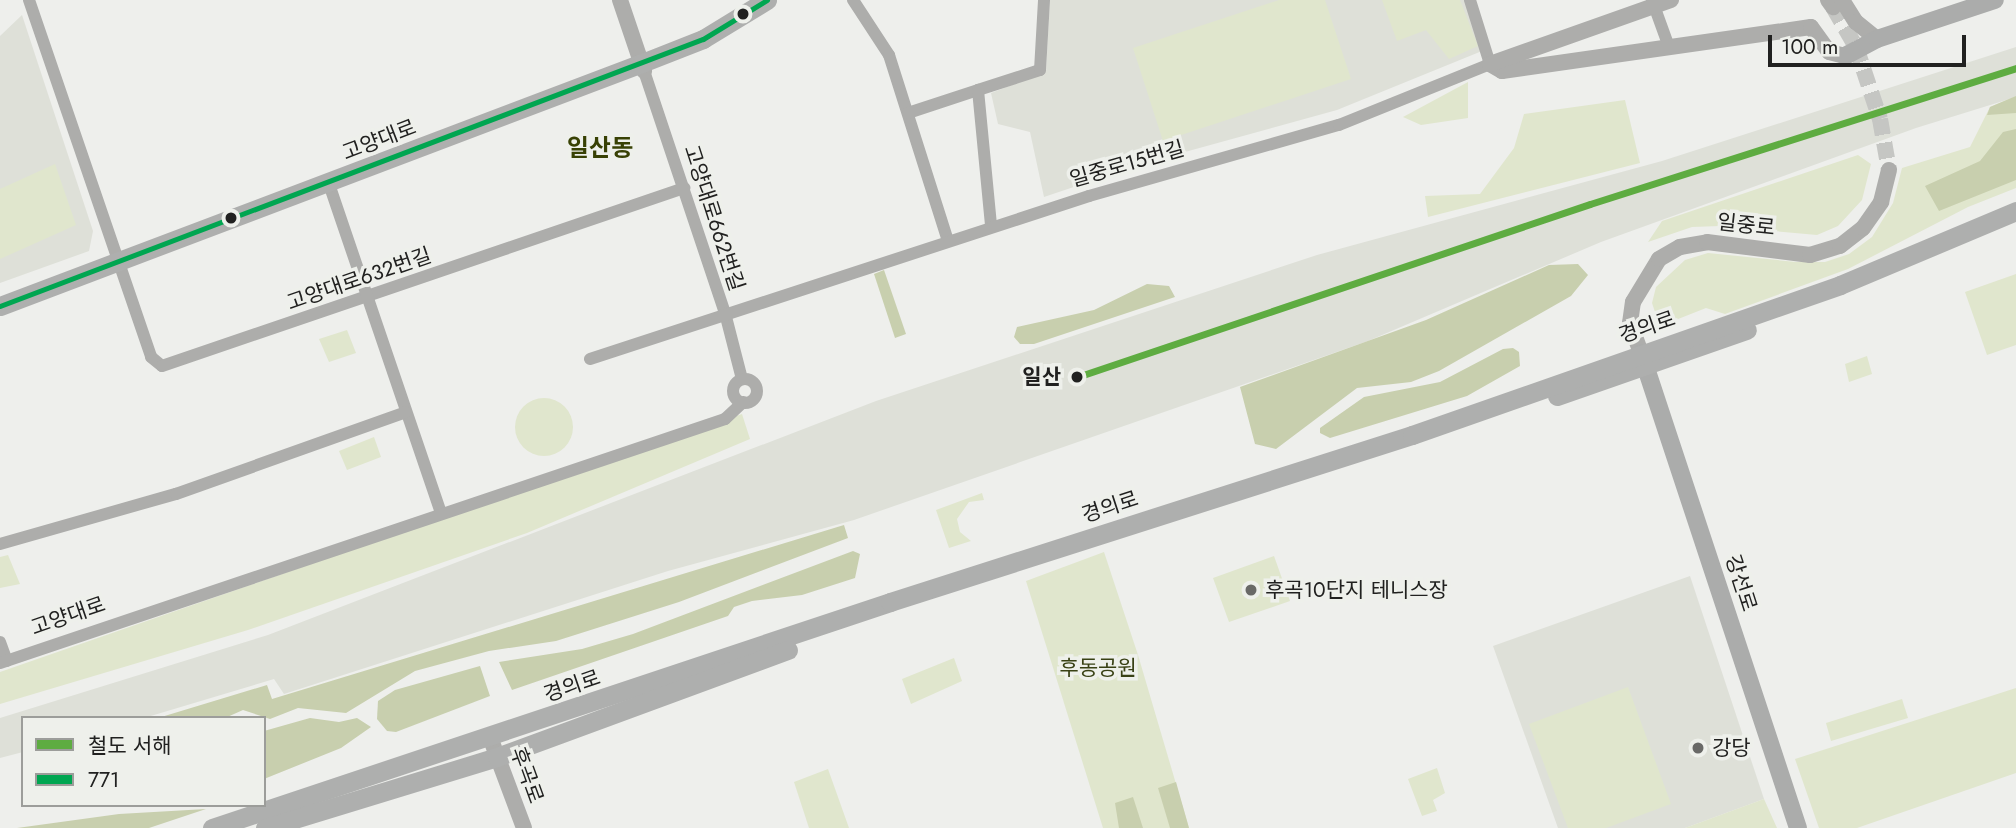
<!DOCTYPE html>
<html>
<head>
<meta charset="utf-8">
<style>
	body { margin:0 }
	#map { position:relative; width:2016px; height:828px; overflow:hidden; background:#eeefec; font-family:Jost,"Noto Sans KR",sans-serif }
	div>[style] { position:absolute }
	.built>* { inset:0; background:#dee0d8 }
	.green>* { inset:0; background:#e0e6cd }
	.round { border-radius:50% }
	.forest>* { inset:0; background:#c8cfae }
	.tertiary-tunnel>* { height:16px; margin-top:-8px; transform-origin:0; background:repeating-linear-gradient(90deg,#c5c6c3 0 16px,transparent 0 24px) }
	.minor>* { height:12px; margin:-6px; padding:0 6px; transform-origin:6px; border-radius:6px; background:#adadab }
	.minor>.ring { margin:-6px; padding:0; box-sizing:content-box; background:none; border:12px solid #adadab; border-radius:50% }
	.tertiary>* { height:16px; margin:-8px; padding:0 8px; transform-origin:8px; border-radius:8px; background:#adadab }
	.secondary>* { height:18px; margin:-9px; padding:0 9px; transform-origin:9px; border-radius:9px; background:#abacab }
	.primary>* { height:19px; margin:-9.5px; padding:0 9.5px; transform-origin:9.5px; border-radius:9.5px; background:#aeafae }
	.bus-1>* { height:5px; margin:-2.5px; padding:0 2.5px; transform-origin:2.5px; border-radius:2.5px; background:#00a651 }
	.rail-1>* { height:7px; margin:-3.5px; padding:0 3.5px; transform-origin:3.5px; border-radius:3.5px; background:#5eac41 }
	.dots>* { width:19px; height:19px; translate:-50% -50%; box-sizing:border-box; border:4px solid #eef0eb; border-radius:50% }
	span { translate:-50% -50%; white-space:nowrap; text-align:center; line-height:1.15; -webkit-text-stroke:7px #eef0eb; paint-order:stroke }
	.street-label { font-size:21px; color:#212120 }
	.stop-label { font-size:21px; color:#212120; font-weight:700 }
	.right { translate:-100% -50%; text-align:right }
	.poi-label { font-size:21px; color:#212120 }
	.left { translate:0 -50%; text-align:left }
	.park-label { font-size:21px; color:#394115 }
	.quarter-label { font-size:24px; color:#384104; font-weight:700 }
	.legend { position:absolute; left:21px; top:716px; width:245px; height:91px; box-sizing:border-box; background:#eef0eb; border:2px solid #9c9d9a; margin:0; padding:9px 12px; list-style:none; font-size:21px; color:#212120 }
	.legend li { display:flex; align-items:center; gap:14px; height:35px }
	.legend b { width:35px; border:2px solid #9c9d9a }
	.scale { position:absolute; left:1768px; top:35px; width:198px; height:32px; box-sizing:border-box; border:4px solid #212120; border-top:0; padding-left:9px; font-size:21px; line-height:24px; white-space:nowrap; color:#212120; -webkit-text-stroke:5px #eef0eb; paint-order:stroke }
</style>
</head>
<body>
<div id="map">
	<div class="built">
		<i style="clip-path:polygon(1050px 0,1465px 0,1482px 51px,1337px 110px,1145px 163px,1044px 197px,1030px 132px,998px 124px,991px 93px,1046px 72px)"></i>
		<i style="clip-path:polygon(22px 15px,93px 231px,89px 251px,0 283px,0 36px)"></i>
		<i style="clip-path:polygon(2016px 47px,2016px 97px,1916px 128px,1601px 242px,1368px 341px,854px 520px,668px 571px,284px 694px,274px 679px,144px 718px,23px 718px,23px 752px,0 758px,0 718px,268px 635px,876px 401px,1317px 255px,1662px 161px)"></i>
		<i style="clip-path:polygon(1690px 576px,1764px 799px,1685px 828px,1558px 828px,1493px 646px)"></i>
	</div>
	<div class="green">
		<i style="clip-path:polygon(1279px 0,1325px 0,1351px 79px,1163px 141px,1133px 48px)"></i>
		<i style="clip-path:polygon(1382px 0,1460px 0,1478px 46px,1449px 59px,1426px 30px,1397px 41px)"></i>
		<i style="clip-path:polygon(1468px 82px,1468px 118px,1421px 125px,1403px 117px)"></i>
		<i style="clip-path:polygon(2016px 96px,2016px 188px,1968px 207px,1848px 269px,1725px 314px,1706px 308px,1663px 325px,1656px 315px,1652px 303px,1656px 287px,1685px 260px,1708px 253px,1796px 262px,1825px 262px,1849px 254px,1872px 237px,1893px 203px,1902px 168px,1970px 147px,1990px 107px)"></i>
		<i style="clip-path:polygon(1625px 100px,1640px 163px,1428px 217px,1425px 196px,1480px 194px,1514px 148px,1524px 114px)"></i>
		<i style="clip-path:polygon(1858px 155px,1871px 164px,1862px 200px,1838px 226px,1817px 235px,1720px 226px,1692px 227px,1648px 242px,1662px 221px)"></i>
		<i style="clip-path:polygon(55px 164px,76px 225px,0 259px,0 189px)"></i>
		<i style="clip-path:polygon(2016px 274px,2016px 345px,1987px 355px,1965px 292px)"></i>
		<i style="clip-path:polygon(347px 330px,356px 353px,329px 362px,319px 339px)"></i>
		<i style="clip-path:polygon(1867px 356px,1872px 374px,1849px 382px,1845px 364px)"></i>
		<i class="round" style="left:515px;top:398px;width:58px;height:58px"></i>
		<i style="clip-path:polygon(742px 414px,750px 439px,527px 533px,248px 630px,0 704px,0 672px)"></i>
		<i style="clip-path:polygon(374px 437px,381px 457px,347px 470px,339px 451px)"></i>
		<i style="clip-path:polygon(982px 493px,984px 500px,969px 502px,957px 519px,960px 532px,971px 541px,949px 548px,936px 510px)"></i>
		<i style="clip-path:polygon(1104px 552px,1138px 655px,1189px 828px,1103px 828px,1026px 581px)"></i>
		<i style="clip-path:polygon(8px 555px,20px 584px,0 588px,0 557px)"></i>
		<i style="clip-path:polygon(1274px 556px,1290px 601px,1229px 622px,1213px 578px)"></i>
		<i style="clip-path:polygon(954px 658px,962px 681px,911px 704px,902px 679px)"></i>
		<i style="clip-path:polygon(1628px 687px,1671px 804px,1606px 828px,1568px 828px,1529px 724px)"></i>
		<i style="clip-path:polygon(2016px 688px,2016px 773px,1857px 828px,1819px 828px,1795px 759px)"></i>
		<i style="clip-path:polygon(1902px 699px,1908px 718px,1831px 741px,1826px 723px)"></i>
		<i style="clip-path:polygon(1437px 768px,1445px 793px,1433px 800px,1437px 811px,1422px 816px,1408px 779px)"></i>
		<i style="clip-path:polygon(828px 769px,849px 828px,809px 828px,794px 782px)"></i>
		<i style="clip-path:polygon(1764px 799px,1777px 828px,1685px 828px)"></i>
	</div>
	<div class="forest">
		<i style="clip-path:polygon(2016px 96px,2016px 113px,1987px 115px,1990px 107px)"></i>
		<i style="clip-path:polygon(2016px 129px,2016px 180px,1939px 211px,1925px 186px,1980px 161px,2003px 132px)"></i>
		<i style="clip-path:polygon(1578px 264px,1588px 275px,1571px 296px,1439px 371px,1411px 382px,1357px 388px,1276px 449px,1255px 444px,1240px 387px,1426px 320px,1549px 265px)"></i>
		<i style="clip-path:polygon(884px 270px,906px 334px,895px 338px,874px 274px)"></i>
		<i style="clip-path:polygon(1147px 284px,1169px 286px,1175px 297px,1034px 344px,1020px 344px,1014px 337px,1017px 327px,1094px 310px)"></i>
		<i style="clip-path:polygon(1513px 348px,1519px 352px,1520px 366px,1467px 396px,1330px 438px,1320px 433px,1320px 428px,1364px 397px,1440px 382px,1503px 349px)"></i>
		<i style="clip-path:polygon(844px 525px,848px 538px,679px 602px,556px 641px,489px 651px,415px 671px,346px 713px,298px 708px,270px 719px,243px 710px,225px 718px,158px 718px,267px 685px,272px 699px)"></i>
		<i style="clip-path:polygon(853px 551px,860px 554px,855px 578px,802px 595px,752px 601px,734px 607px,728px 616px,512px 690px,499px 662px,582px 649px,633px 634px)"></i>
		<i style="clip-path:polygon(480px 666px,490px 696px,396px 732px,387px 731px,377px 719px,378px 701px,395px 690px)"></i>
		<i style="clip-path:polygon(310px 718px,339px 722px,357px 718px,371px 727px,341px 748px,264px 779px,264px 731px)"></i>
		<i style="clip-path:polygon(1176px 782px,1189px 828px,1170px 828px,1158px 788px)"></i>
		<i style="clip-path:polygon(1133px 797px,1143px 828px,1119px 828px,1115px 803px)"></i>
		<i style="clip-path:polygon(206px 809px,149px 828px,17px 828px,119px 814px)"></i>
	</div>
	<div class="tertiary-tunnel">
		<i style="left:1833px;top:7px;width:46px;rotate:60.1deg"></i>
		<i style="left:1856px;top:47px;width:76px;rotate:71.6deg"></i>
		<i style="left:1880px;top:119px;width:52px;rotate:80deg"></i>
	</div>
	<div class="minor">
		<i style="left:29px;top:0;width:377px;rotate:71.1deg"></i>
		<i style="left:151px;top:357px;width:14px;rotate:39deg"></i>
		<i style="left:162px;top:366px;width:552px;rotate:-18.83deg"></i>
		<i style="left:853px;top:0;width:66px;rotate:56.8deg"></i>
		<i style="left:889px;top:55px;width:195px;rotate:72.4deg"></i>
		<i style="left:1652px;top:0;width:50px;rotate:70.1deg"></i>
		<i style="left:644px;top:71px;width:255px;rotate:71.5deg"></i>
		<i style="left:725px;top:313px;width:68px;rotate:75.6deg"></i>
		<i style="left:978px;top:90px;width:65px;rotate:-17.9deg"></i>
		<i style="left:1040px;top:70px;width:70px;rotate:-86.7deg"></i>
		<i style="left:908px;top:113px;width:74px;rotate:-18.2deg"></i>
		<i style="left:978px;top:90px;width:137px;rotate:84.5deg"></i>
		<i style="left:329px;top:184px;width:348px;rotate:71.2deg"></i>
		<i style="left:590px;top:359px;width:525px;rotate:-18.09deg"></i>
		<i style="left:1089px;top:196px;width:260px;rotate:-15.9deg"></i>
		<i style="left:1339px;top:125px;width:163px;rotate:-22deg"></i>
		<i style="left:1490px;top:64px;width:67px;rotate:-107.4deg"></i>
		<i class="ring" style="left:733px;top:379px;width:12px;height:12px"></i>
		<i style="left:0;top:544px;width:183px;rotate:-15.9deg"></i>
		<i style="left:176px;top:494px;width:244px;rotate:-19.6deg"></i>
		<i style="left:0;top:642px;width:20px;rotate:70deg"></i>
		<i style="left:0;top:663px;width:765px;rotate:-18.6deg"></i>
		<i style="left:725px;top:419px;width:25px;rotate:-43deg"></i>
	</div>
	<div class="tertiary">
		<i style="left:620px;top:0;width:75px;rotate:71.3deg"></i>
		<i style="left:1828px;top:0;width:9px;rotate:54deg"></i>
		<i style="left:1842px;top:0;width:26px;rotate:58deg"></i>
		<i style="left:1856px;top:22px;width:27px;rotate:39deg"></i>
		<i style="left:1490px;top:64px;width:14px;rotate:30deg"></i>
		<i style="left:1502px;top:71px;width:312px;rotate:-8.1deg"></i>
		<i style="left:1811px;top:27px;width:31px;rotate:54deg"></i>
		<i style="left:1829px;top:52px;width:16px;rotate:14deg"></i>
		<i style="left:1490px;top:64px;width:192px;rotate:-19.5deg"></i>
		<i style="left:1641px;top:353px;width:32px;rotate:-110deg"></i>
		<i style="left:1630px;top:323px;width:21px;rotate:-82deg"></i>
		<i style="left:1633px;top:302px;width:50px;rotate:-58.8deg"></i>
		<i style="left:1659px;top:259px;width:24px;rotate:-30deg"></i>
		<i style="left:1680px;top:247px;width:27px;rotate:-10deg"></i>
		<i style="left:1707px;top:242px;width:104px;rotate:7.2deg"></i>
		<i style="left:1810px;top:255px;width:31px;rotate:-17deg"></i>
		<i style="left:1840px;top:246px;width:29px;rotate:-38deg"></i>
		<i style="left:1863px;top:228px;width:32px;rotate:-55deg"></i>
		<i style="left:1881px;top:202px;width:33px;rotate:-76deg"></i>
		<i style="left:490px;top:737px;width:97px;rotate:69.5deg"></i>
	</div>
	<div class="secondary">
		<i style="left:1845px;top:56px;width:36px;rotate:-28deg"></i>
		<i style="left:1877px;top:39px;width:124px;rotate:-18.3deg"></i>
		<i style="left:1641px;top:353px;width:500px;rotate:71.71deg"></i>
	</div>
	<div class="primary">
		<i style="left:0;top:306px;width:686px;rotate:-20.73deg"></i>
		<i style="left:642px;top:63px;width:66px;rotate:-21.5deg"></i>
		<i style="left:703px;top:39px;width:75px;rotate:-31.4deg"></i>
		<i style="left:1557px;top:396px;width:201px;rotate:-19.2deg"></i>
		<i style="left:212px;top:828px;width:715px;rotate:-18.43deg"></i>
		<i style="left:890px;top:602px;width:548px;rotate:-17.74deg"></i>
		<i style="left:1412px;top:435px;width:454px;rotate:-19.3deg"></i>
		<i style="left:1840px;top:285px;width:191px;rotate:-22.8deg"></i>
		<i style="left:265px;top:828px;width:243px;rotate:-17deg"></i>
		<i style="left:497px;top:757px;width:310px;rotate:-20.2deg"></i>
	</div>
	<div class="bus-1">
		<i style="left:0;top:306px;width:752px;rotate:-20.8deg"></i>
		<i style="left:703px;top:39px;width:75px;rotate:-31.4deg"></i>
	</div>
	<div class="rail-1">
		<i style="left:1077px;top:377px;width:541px;rotate:-18.64deg"></i>
		<i style="left:1590px;top:204px;width:447px;rotate:-17.7deg"></i>
	</div>
	<div class="dots">
		<i style="left:743px;top:14px;background:#212120"></i>
		<i style="left:231px;top:218px;background:#212120"></i>
		<i style="left:1077px;top:377px;background:#212120"></i>
		<i style="left:1251px;top:590px;background:#696967"></i>
		<i style="left:1698px;top:748px;background:#696967"></i>
	</div>
	<div class="street-label">
		<span style="left:379px;top:140px;rotate:-21deg">고양대로</span>
		<span style="left:1127px;top:164px;rotate:-16deg">일중로15번길</span>
		<span style="left:714px;top:218px;rotate:72deg">고양대로662번길</span>
		<span style="left:1746px;top:225px;rotate:6deg">일중로</span>
		<span style="left:359px;top:279px;rotate:-19deg">고양대로632번길</span>
		<span style="left:1647px;top:327px;rotate:-19deg">경의로</span>
		<span style="left:1110px;top:507px;rotate:-18deg">경의로</span>
		<span style="left:1741px;top:583px;rotate:72deg">강선로</span>
		<span style="left:68px;top:616px;rotate:-19deg">고양대로</span>
		<span style="left:572px;top:686px;rotate:-19deg">경의로</span>
		<span style="left:527px;top:775px;rotate:70deg">후곡로</span>
	</div>
	<div class="stop-label">
		<span class="right" style="left:1061px;top:377px">일산</span>
	</div>
	<div class="poi-label">
		<span class="left" style="left:1265px;top:590px">후곡10단지 테니스장</span>
		<span class="left" style="left:1712px;top:748px">강당</span>
	</div>
	<div class="park-label">
		<span style="left:1098px;top:668px">후동공원</span>
	</div>
	<div class="quarter-label">
		<span style="left:600px;top:148px">일산동</span>
	</div>
	<ul class="legend">
	<li><b style="height:9px;background:#5eac41"></b>철도 서해</li>
	<li><b style="height:9px;background:#00a651"></b>771</li>
	</ul>
	<div class="scale">100 m</div>
</div>
</body>
</html>
